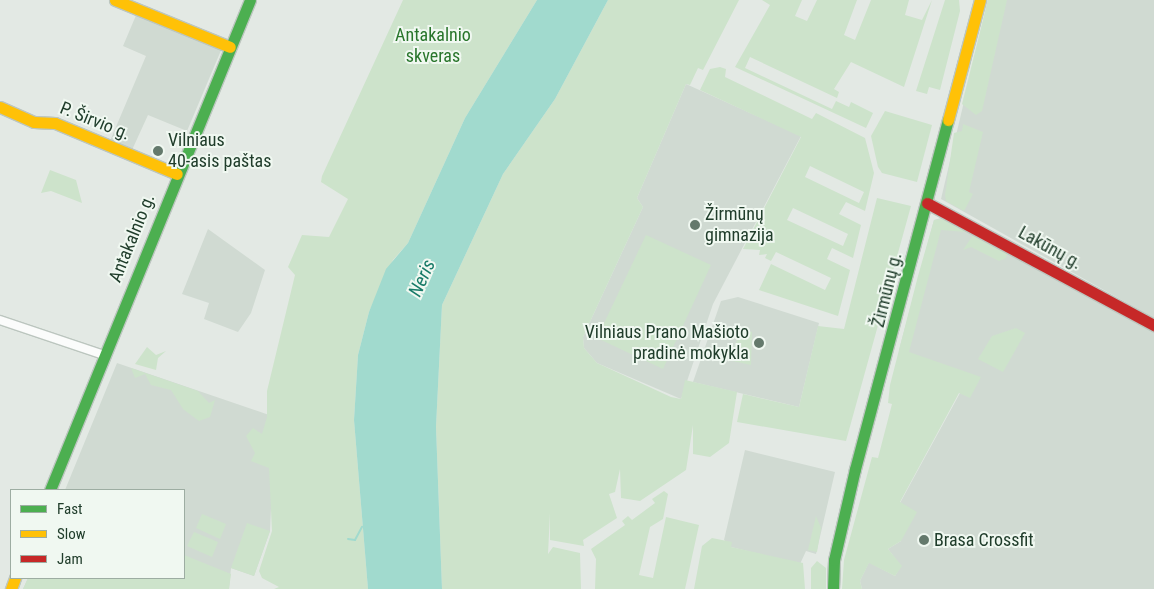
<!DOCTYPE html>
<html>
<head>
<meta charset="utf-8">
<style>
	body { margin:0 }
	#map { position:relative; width:1154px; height:589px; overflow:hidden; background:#e3e9e4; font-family:"Roboto Condensed",sans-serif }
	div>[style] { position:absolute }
	.built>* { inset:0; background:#d0dad2 }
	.green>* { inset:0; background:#cde3cb }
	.water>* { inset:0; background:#a1dace }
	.stream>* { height:2px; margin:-1px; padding:0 1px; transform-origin:1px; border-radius:1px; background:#a1dace }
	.roads { filter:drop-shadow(1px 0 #bcc6bf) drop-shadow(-1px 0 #bcc6bf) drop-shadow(0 1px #bcc6bf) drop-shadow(0 -1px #bcc6bf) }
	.street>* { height:8px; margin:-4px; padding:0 4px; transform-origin:4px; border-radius:4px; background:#fbfcfb }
	.fast>* { height:11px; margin:-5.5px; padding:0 5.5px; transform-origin:5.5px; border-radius:5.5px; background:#4caf50 }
	.slow>* { height:11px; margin:-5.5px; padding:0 5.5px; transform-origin:5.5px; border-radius:5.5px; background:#ffc107 }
	.jam>* { height:11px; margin:-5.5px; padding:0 5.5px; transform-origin:5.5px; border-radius:5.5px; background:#c62828 }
	.dots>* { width:14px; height:14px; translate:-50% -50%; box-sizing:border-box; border:2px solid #f0f8f1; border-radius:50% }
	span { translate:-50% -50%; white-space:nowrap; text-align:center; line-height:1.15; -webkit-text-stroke:4px #f0f8f1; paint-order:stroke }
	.park-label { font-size:18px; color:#28752b }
	.street-label { font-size:18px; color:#203d2b }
	.poi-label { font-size:18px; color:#203d2b }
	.left { translate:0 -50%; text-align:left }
	.right { translate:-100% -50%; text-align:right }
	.water-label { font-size:19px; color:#187b68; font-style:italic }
	.legend { position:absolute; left:10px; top:489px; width:175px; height:90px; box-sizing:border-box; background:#f0f8f1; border:1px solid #9dada2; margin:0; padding:6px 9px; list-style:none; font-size:15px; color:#203d2b }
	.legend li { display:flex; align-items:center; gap:10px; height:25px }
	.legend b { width:25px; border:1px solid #9dada2 }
</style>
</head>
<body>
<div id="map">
	<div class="built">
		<i style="clip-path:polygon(988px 0,1154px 0,1154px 318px,941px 199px)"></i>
		<i style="clip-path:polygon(137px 13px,222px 48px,187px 131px,148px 115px,132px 150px,110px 141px,146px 56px,123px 46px)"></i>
		<i style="clip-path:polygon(686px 84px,801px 136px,713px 304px,681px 399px,597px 363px,584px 348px,583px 337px,643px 207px,637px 198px)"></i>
		<i style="clip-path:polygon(944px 217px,1154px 331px,1154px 589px,862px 589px,860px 581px,869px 562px,895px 576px,901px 566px,888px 549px,901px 541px,900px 503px,960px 393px,899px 350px,934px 220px)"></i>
		<i style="clip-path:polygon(208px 229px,265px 270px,251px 313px,238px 332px,204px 319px,209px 303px,182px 294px)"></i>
		<i style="clip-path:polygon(738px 297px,819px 323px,799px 407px,693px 382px,721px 301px)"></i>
		<i style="clip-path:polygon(117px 363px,275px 417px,270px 531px,254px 576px,231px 568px,229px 589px,23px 589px,28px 578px,184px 578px,184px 490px,65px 490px)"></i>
		<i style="clip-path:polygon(745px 450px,835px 472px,816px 554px,806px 551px,800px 564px,731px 547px,724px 540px)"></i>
	</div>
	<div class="green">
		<i style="clip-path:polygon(403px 0,537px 0,465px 118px,408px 243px,393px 260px,369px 312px,358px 355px,354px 420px,368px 589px,274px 589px,279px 587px,262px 578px,259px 571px,272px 531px,269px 468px,251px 461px,255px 453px,246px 436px,253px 428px,262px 434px,267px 417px,267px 391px,295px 275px,288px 267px,302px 235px,329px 237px,348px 199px,321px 182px,322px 176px)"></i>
		<i style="clip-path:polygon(608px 0,739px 0,703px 70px,698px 68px,690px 85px,686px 84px,637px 198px,643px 207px,583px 337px,584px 348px,597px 363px,671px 397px,681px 399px,685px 380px,737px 392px,729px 443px,710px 457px,693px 454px,693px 425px,686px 470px,640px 501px,621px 498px,620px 469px,615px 492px,609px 494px,617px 518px,583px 540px,584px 546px,550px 540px,550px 513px,548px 554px,553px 547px,580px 553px,581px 589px,442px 589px,436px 427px,442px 305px,503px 174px,555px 99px)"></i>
		<i style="clip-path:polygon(762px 0,802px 0,795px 16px,807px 21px,817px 0,857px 0,844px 35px,855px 40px,871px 0,909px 0,905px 15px,922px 20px,932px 0,904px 87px,851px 62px,834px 89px,839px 92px,837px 98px,750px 57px,745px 68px,832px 109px,836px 101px,849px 107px,851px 102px,873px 113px,866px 128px,735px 67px,770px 5px)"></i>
		<i style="clip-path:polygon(945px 0,959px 0,960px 11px,940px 90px,929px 87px,927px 94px,916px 91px)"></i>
		<i style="clip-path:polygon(988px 0,1007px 0,982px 111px,976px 115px,962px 104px)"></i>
		<i style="clip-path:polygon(evenodd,720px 67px,726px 69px,725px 77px,812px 119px,816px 113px,865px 138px,874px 173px,865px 211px,846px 202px,839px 214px,861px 225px,853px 258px,832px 248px,827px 259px,850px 270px,838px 316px,759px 290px,771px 264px,825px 290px,831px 278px,776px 252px,771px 261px,765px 258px,767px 254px,759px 255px,760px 250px,743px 249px,801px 137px,700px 90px,710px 69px,720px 67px,810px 166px,864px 192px,859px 203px,805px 177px,810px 166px,720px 67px,793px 208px,848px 234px,843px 246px,787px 220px,793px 208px)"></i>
		<i style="clip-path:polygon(885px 111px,932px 125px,917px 182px,882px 173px,878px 167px,871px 136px)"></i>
		<i style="clip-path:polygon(963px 124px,983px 132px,969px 192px,973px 194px,964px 211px,946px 201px,945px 195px,954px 133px,962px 131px)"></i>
		<i style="clip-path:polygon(50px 170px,76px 180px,82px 203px,51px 191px,41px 193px)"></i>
		<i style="clip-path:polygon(877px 198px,911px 206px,846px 441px,737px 422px,743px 394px,799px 407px,818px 326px,844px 329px)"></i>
		<i style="clip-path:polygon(943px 219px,966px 232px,941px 230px,909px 352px,981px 377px,970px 398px,959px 393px,900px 502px,917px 512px,901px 541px,888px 549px,902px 566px,895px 576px,869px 563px,860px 581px,862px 589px,842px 589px,844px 560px,872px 457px,878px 458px,892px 404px,888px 403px,890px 385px,918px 276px,934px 220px)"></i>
		<i style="clip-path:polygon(646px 235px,711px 265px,663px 369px,597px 338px)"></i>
		<i style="clip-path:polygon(973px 235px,1007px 254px,1006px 258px,999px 261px,971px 247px,963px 250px)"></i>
		<i style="clip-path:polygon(1016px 328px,1025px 333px,1003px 372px,978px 359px,992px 336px)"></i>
		<i style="clip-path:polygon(742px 330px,752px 332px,751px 365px,728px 360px)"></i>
		<i style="clip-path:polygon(147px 347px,156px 355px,166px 351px,158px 358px,156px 370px,135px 364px)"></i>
		<i style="clip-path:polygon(131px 368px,198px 391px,209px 403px,215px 400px,210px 417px,199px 421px,183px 409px,171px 390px,151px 385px,145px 374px,135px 378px)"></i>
		<i style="clip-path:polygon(664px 491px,668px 494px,663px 519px,650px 527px,639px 575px,653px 578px,666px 517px,699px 525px,685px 589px,595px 589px,596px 559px,591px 549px,625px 525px,622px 521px,628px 516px,632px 520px,655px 503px,652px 499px)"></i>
		<i style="clip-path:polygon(202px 514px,226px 524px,220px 539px,196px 528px)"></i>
		<i style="clip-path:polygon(816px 516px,821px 528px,817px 552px,808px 550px)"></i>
		<i style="clip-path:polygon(247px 523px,270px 531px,254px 576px,231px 568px)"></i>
		<i style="clip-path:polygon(194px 532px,218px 542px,212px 557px,187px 546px)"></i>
		<i style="clip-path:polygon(712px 538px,732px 542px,731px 547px,803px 563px,805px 589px,694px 589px,702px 546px)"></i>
		<i style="clip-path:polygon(184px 555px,231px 574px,229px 589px,23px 589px,28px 578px,184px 578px)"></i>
		<i style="clip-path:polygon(817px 561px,826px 568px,826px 589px,811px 589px,811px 568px)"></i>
	</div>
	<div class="water">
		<i style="clip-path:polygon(537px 0,608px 0,555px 99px,503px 174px,442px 305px,436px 427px,442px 589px,368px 589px,354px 420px,358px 355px,369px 312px,386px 269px,408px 243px,465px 118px)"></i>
	</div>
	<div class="stream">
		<i style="left:348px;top:539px;width:7px;rotate:8deg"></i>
		<i style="left:355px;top:540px;width:15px;rotate:-62deg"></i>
	</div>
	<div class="roads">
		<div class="street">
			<i style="left:0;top:320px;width:110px;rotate:18.6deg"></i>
		</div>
		<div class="fast">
			<i style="left:50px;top:490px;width:529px;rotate:-67.8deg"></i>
			<i style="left:833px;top:589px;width:29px;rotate:-88deg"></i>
			<i style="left:834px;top:560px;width:93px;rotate:-77deg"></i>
			<i style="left:855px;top:469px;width:361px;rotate:-75.1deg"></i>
		</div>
		<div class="slow">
			<i style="left:115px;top:0;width:124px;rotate:22.2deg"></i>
			<i style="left:0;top:107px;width:37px;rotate:24deg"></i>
			<i style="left:34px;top:122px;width:21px;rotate:3deg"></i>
			<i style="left:55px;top:123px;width:132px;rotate:22.7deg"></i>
			<i style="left:948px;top:120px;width:124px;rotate:-75.1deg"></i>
			<i style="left:11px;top:589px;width:12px;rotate:-70deg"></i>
		</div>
		<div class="jam">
			<i style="left:927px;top:203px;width:258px;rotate:28.3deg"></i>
		</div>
	</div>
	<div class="dots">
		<i style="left:158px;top:151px;background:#64796c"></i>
		<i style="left:695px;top:225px;background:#64796c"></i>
		<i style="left:759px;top:343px;background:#64796c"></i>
		<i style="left:924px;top:540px;background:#64796c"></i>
	</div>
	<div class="park-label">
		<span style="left:433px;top:46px">Antakalnio<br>skveras</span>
	</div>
	<div class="street-label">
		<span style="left:95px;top:121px;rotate:22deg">P. Širvio g.</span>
		<span style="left:132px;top:238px;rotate:-68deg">Antakalnio g.</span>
		<span style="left:1050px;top:248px;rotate:29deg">Lakūnų g.</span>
		<span style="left:887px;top:290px;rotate:-76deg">Žirmūnų g.</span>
	</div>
	<div class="poi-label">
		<span class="left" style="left:168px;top:151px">Vilniaus<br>40-asis paštas</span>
		<span class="left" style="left:705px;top:225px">Žirmūnų<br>gimnazija</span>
		<span class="right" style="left:749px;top:343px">Vilniaus Prano Mašioto<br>pradinė mokykla</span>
		<span class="left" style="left:934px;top:540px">Brasa Crossfit</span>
	</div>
	<div class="water-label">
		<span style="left:422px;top:278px;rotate:-66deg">Neris</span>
	</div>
	<ul class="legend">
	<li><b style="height:6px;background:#4caf50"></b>Fast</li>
	<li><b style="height:6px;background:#ffc107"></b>Slow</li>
	<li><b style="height:6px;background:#c62828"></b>Jam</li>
	</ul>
</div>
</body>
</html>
